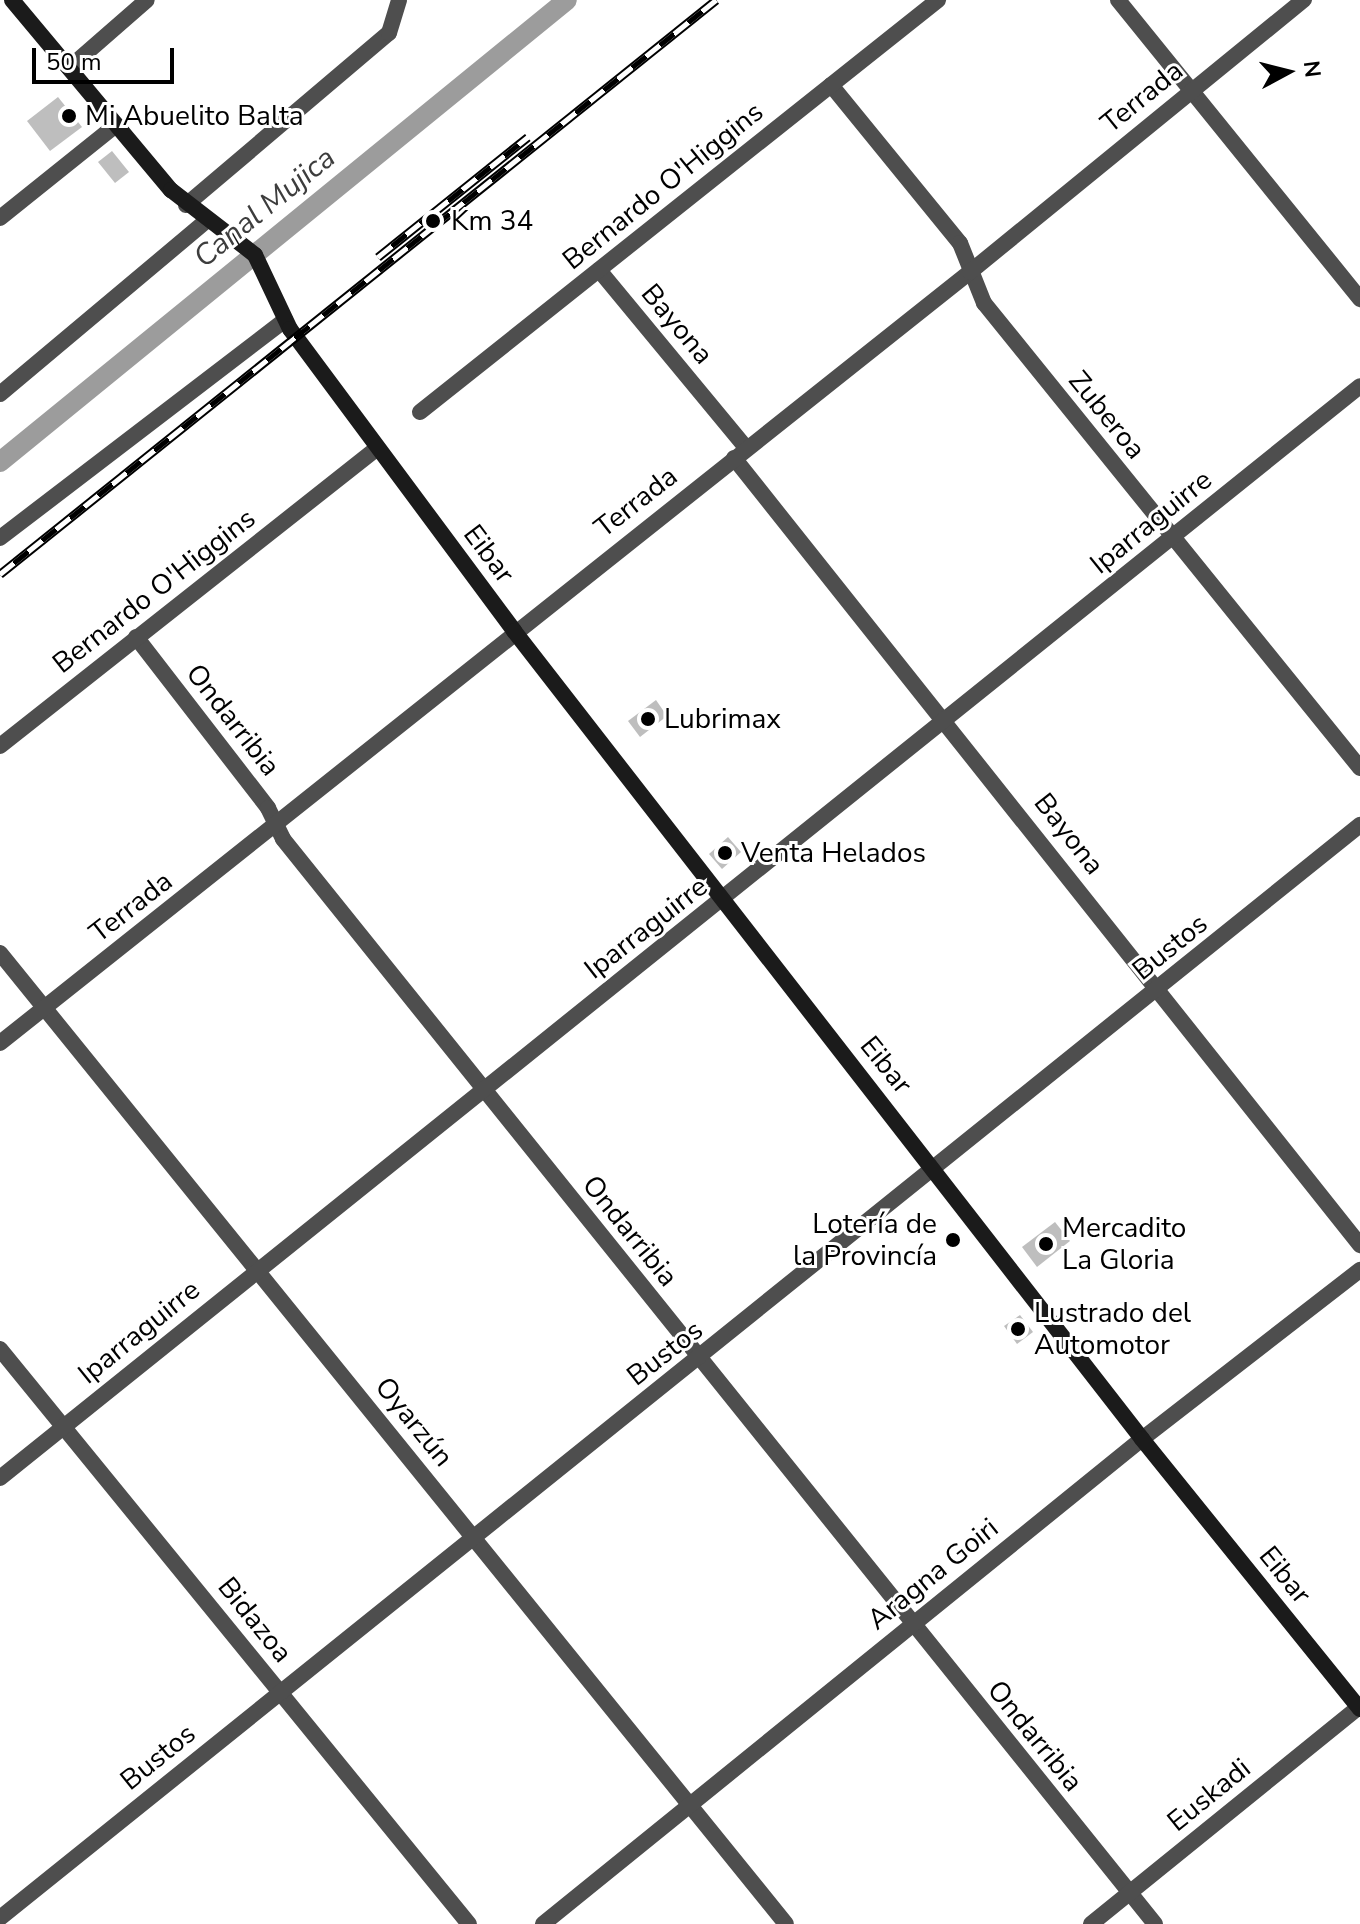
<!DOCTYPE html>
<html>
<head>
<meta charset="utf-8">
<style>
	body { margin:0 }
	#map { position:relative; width:1360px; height:1924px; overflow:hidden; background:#fff; font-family:"Nunito Sans",sans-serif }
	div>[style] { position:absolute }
	.canal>* { height:20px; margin:-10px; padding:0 10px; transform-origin:10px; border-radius:10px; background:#9c9c9c }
	.building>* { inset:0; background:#bebebe }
	.street>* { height:16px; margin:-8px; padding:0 8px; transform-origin:8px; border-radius:8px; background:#4e4e4e }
	.secondary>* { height:16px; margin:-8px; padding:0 8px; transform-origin:8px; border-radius:8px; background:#1b1b1b }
	.rail>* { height:9px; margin-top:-4.5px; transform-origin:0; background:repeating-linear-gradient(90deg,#fff 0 18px,#000 0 36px); box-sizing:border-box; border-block:2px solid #000 }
	.dots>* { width:22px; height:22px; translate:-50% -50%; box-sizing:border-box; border:4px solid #fff; border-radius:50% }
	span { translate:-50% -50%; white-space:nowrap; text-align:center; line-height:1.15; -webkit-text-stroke:6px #fff; paint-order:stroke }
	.street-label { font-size:28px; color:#000 }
	.poi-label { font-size:28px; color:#000 }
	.left { translate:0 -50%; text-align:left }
	.right { translate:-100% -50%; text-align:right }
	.water-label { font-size:30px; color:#3d3d3d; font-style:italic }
	.north { position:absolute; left:1248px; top:32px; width:80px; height:80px; -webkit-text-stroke:6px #fff; paint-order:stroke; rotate:83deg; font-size:22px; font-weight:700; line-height:32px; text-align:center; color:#000 }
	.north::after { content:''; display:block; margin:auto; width:28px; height:36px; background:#000; clip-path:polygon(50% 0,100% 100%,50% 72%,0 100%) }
	.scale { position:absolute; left:32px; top:48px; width:142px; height:36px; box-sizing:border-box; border:4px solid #000; border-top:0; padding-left:10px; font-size:24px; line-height:28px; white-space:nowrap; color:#000; -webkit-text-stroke:6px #fff; paint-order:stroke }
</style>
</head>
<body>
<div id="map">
	<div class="canal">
		<i style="left:0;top:462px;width:731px;rotate:-39.17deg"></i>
	</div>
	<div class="building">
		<i style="clip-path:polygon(58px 97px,82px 127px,50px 151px,27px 121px)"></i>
		<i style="clip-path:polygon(112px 151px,129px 172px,115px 183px,98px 162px)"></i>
		<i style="clip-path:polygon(656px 700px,667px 716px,640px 737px,628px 721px)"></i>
		<i style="clip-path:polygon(728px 837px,741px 852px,722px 869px,709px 854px)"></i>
		<i style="clip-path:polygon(1055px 1222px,1070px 1241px,1037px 1267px,1022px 1247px)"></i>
		<i style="clip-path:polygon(1020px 1315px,1033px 1332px,1017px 1344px,1004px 1326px)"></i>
	</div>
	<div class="street">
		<i style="left:1118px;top:0;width:385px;rotate:51deg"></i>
		<i style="left:69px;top:68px;width:103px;rotate:-41.1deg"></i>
		<i style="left:831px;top:85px;width:204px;rotate:50.8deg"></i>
		<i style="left:960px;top:243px;width:65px;rotate:68.2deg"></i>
		<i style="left:984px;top:303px;width:598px;rotate:51.04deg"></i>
		<i style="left:186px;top:205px;width:266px;rotate:-40.3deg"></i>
		<i style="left:389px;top:33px;width:34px;rotate:-73deg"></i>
		<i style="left:0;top:218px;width:149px;rotate:-38.7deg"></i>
		<i style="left:599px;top:270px;width:231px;rotate:50.4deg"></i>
		<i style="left:0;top:394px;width:270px;rotate:-40deg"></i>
		<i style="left:420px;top:412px;width:662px;rotate:-38.5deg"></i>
		<i style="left:734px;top:458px;width:1006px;rotate:51.5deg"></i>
		<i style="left:0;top:538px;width:359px;rotate:-37.4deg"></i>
		<i style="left:136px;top:637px;width:216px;rotate:52.3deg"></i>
		<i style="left:268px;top:808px;width:34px;rotate:64deg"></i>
		<i style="left:283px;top:839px;width:1392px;rotate:51.21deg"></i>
		<i style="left:0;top:746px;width:481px;rotate:-38.3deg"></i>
		<i style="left:0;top:953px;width:1249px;rotate:51.01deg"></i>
		<i style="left:0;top:1043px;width:1239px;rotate:-38.48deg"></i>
		<i style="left:970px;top:272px;width:431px;rotate:-39.2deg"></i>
		<i style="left:0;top:1349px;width:742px;rotate:50.8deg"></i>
		<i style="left:0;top:1478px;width:1744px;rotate:-38.76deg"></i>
		<i style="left:0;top:1918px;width:1745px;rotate:-38.79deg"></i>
		<i style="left:543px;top:1924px;width:771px;rotate:-39deg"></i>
		<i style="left:1142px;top:1439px;width:276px;rotate:-37.8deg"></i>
		<i style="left:1091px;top:1924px;width:346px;rotate:-39deg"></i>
	</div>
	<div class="secondary">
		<i style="left:12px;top:0;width:248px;rotate:50.1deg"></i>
		<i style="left:171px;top:190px;width:106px;rotate:37.7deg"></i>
		<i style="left:255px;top:255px;width:82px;rotate:64.7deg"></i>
		<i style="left:290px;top:329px;width:376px;rotate:53.4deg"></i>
		<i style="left:514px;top:631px;width:1023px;rotate:52.14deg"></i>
		<i style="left:1142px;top:1439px;width:347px;rotate:51.1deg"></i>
	</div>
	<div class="rail">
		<i style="left:378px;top:257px;width:192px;rotate:-38.7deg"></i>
		<i style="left:0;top:574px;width:918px;rotate:-38.72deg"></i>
	</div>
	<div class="dots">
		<i style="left:69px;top:116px;background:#000"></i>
		<i style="left:433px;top:221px;background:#000"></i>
		<i style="left:648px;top:719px;background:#000"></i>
		<i style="left:725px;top:853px;background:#000"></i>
		<i style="left:953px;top:1240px;background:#000"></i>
		<i style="left:1046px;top:1244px;background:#000"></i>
		<i style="left:1018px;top:1329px;background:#000"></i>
	</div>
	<div class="street-label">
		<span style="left:1142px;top:97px;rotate:-39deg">Terrada</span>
		<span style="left:663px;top:186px;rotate:-39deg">Bernardo O'Higgins</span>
		<span style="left:677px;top:324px;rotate:50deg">Bayona</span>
		<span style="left:1107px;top:415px;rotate:51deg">Zuberoa</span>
		<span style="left:636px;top:502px;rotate:-38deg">Terrada</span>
		<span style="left:1151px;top:522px;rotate:-39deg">Iparraguirre</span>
		<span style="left:489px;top:554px;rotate:53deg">Eibar</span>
		<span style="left:154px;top:591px;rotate:-38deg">Bernardo O'Higgins</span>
		<span style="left:233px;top:720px;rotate:52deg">Ondarribia</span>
		<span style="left:1069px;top:834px;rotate:52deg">Bayona</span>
		<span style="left:131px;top:907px;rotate:-38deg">Terrada</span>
		<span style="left:646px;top:928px;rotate:-38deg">Iparraguirre</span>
		<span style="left:1170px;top:947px;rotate:-39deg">Bustos</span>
		<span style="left:886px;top:1065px;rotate:51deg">Eibar</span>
		<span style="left:630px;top:1231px;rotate:51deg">Ondarribia</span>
		<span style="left:139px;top:1332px;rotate:-39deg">Iparraguirre</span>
		<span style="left:665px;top:1353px;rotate:-38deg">Bustos</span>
		<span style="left:414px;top:1422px;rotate:51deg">Oyarzún</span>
		<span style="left:933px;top:1574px;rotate:-39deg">Aragna Goiri</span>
		<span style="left:1285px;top:1575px;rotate:51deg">Eibar</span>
		<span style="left:255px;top:1620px;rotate:51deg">Bidazoa</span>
		<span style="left:1035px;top:1736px;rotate:51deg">Ondarribia</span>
		<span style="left:158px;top:1757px;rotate:-39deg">Bustos</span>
		<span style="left:1209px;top:1795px;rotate:-39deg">Euskadi</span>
	</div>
	<div class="poi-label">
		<span class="left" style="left:85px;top:116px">Mi Abuelito Balta</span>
		<span class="left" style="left:451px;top:221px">Km 34</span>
		<span class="left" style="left:664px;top:719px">Lubrimax</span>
		<span class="left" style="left:741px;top:853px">Venta Helados</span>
		<span class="right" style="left:937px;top:1240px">Lotería de<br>la Provincía</span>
		<span class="left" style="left:1062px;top:1244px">Mercadito<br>La Gloria</span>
		<span class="left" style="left:1034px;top:1329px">Lustrado del<br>Automotor</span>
	</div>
	<div class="water-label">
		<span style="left:265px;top:208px;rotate:-39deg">Canal Mujica</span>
	</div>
	<div class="north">N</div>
	<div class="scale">50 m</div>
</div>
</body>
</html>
